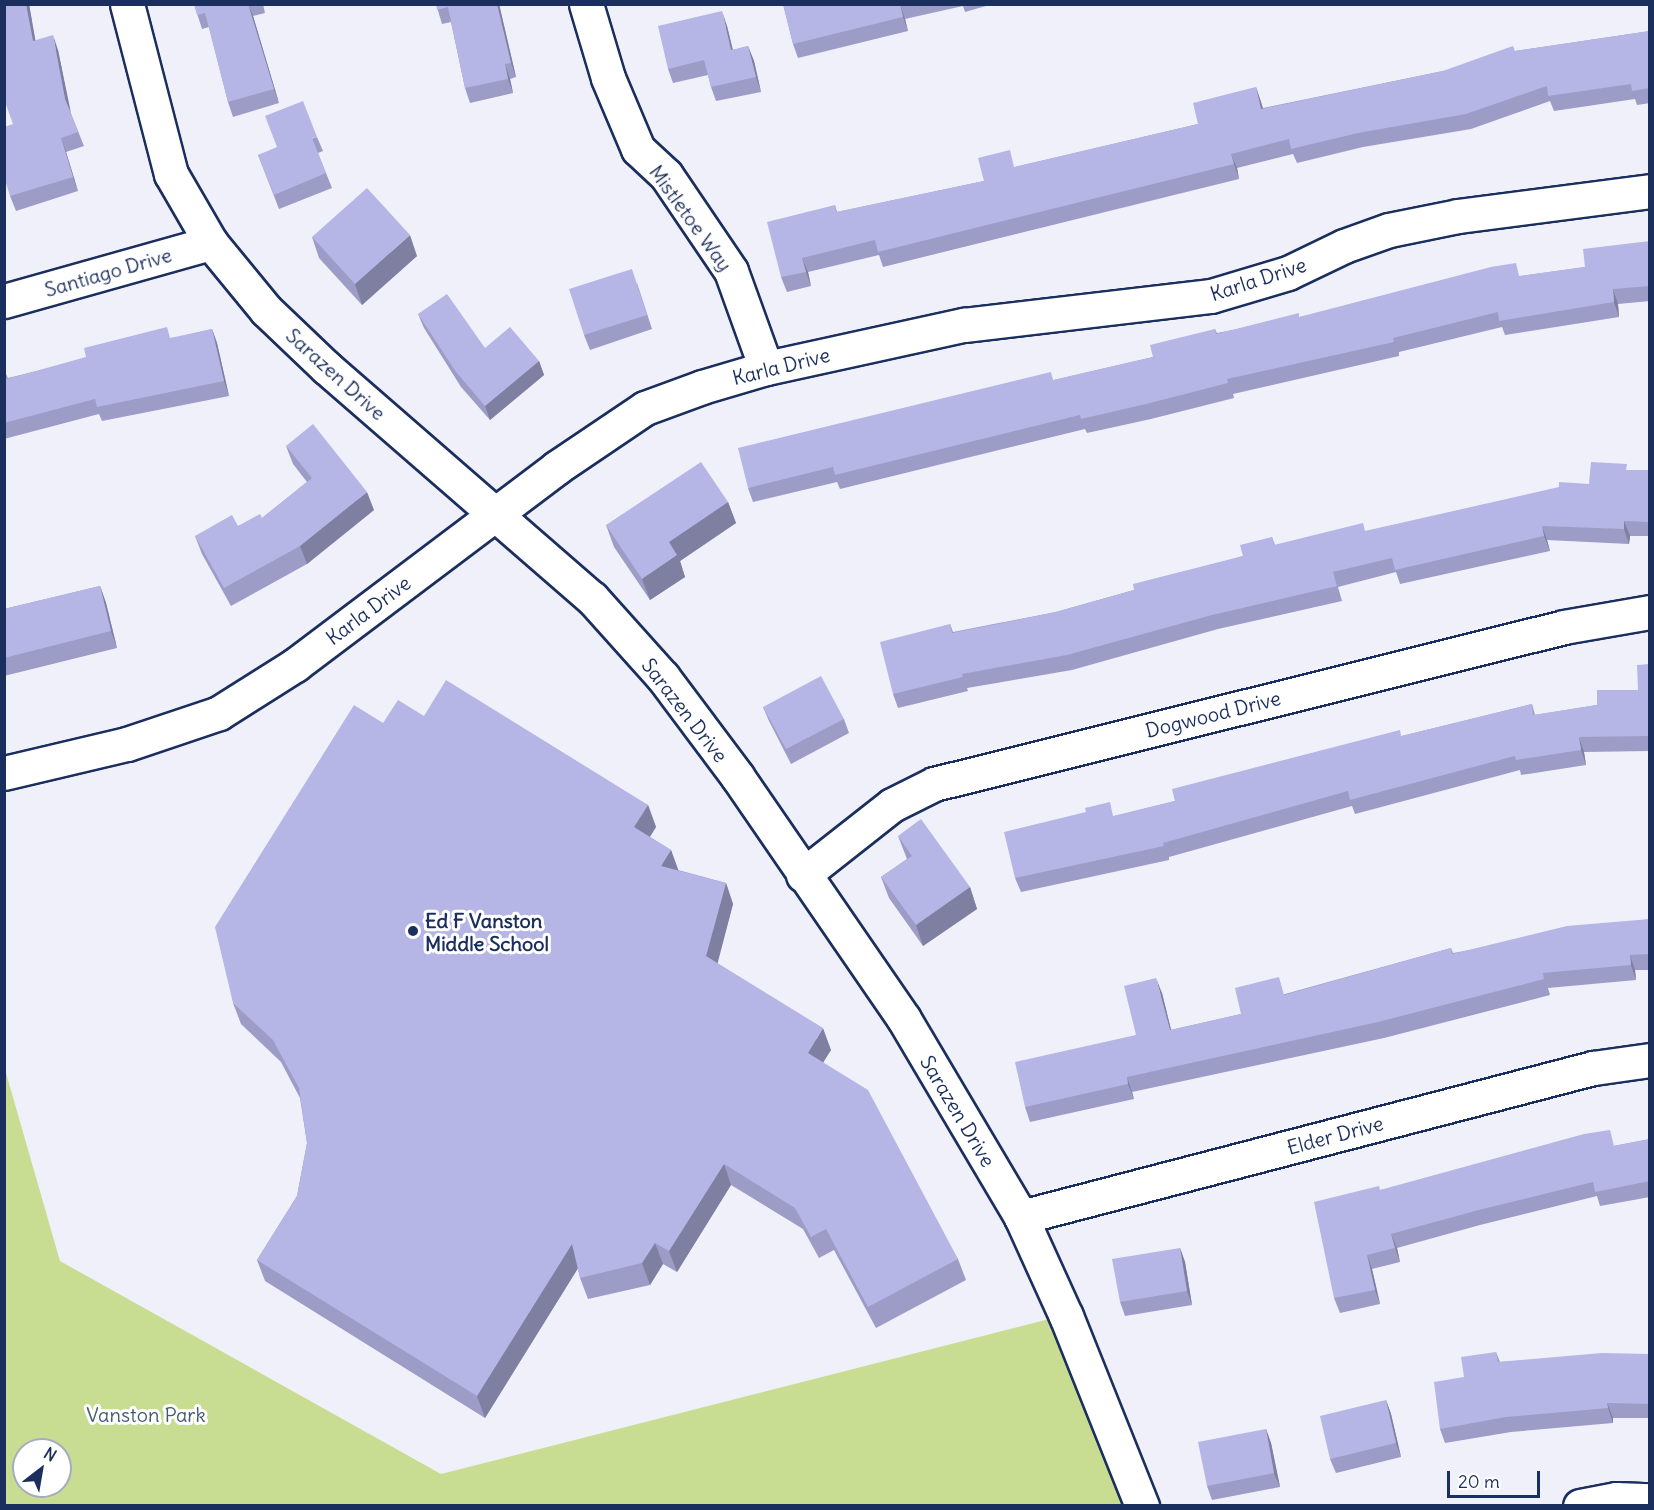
<!DOCTYPE html>
<html>
<head>
<meta charset="utf-8">
<style>
	body { margin:0 }
	#map { position:relative; width:1654px; height:1510px; overflow:hidden; background:#f0f0fa; font-family:Delius,sans-serif }
	div>[style] { position:absolute }
	.green>* { inset:0; background:#c9dd92 }
	.roads { filter:drop-shadow(2px 0 #1b2f5e) drop-shadow(-2px 0 #1b2f5e) drop-shadow(0 2px #1b2f5e) drop-shadow(0 -2px #1b2f5e) }
	.minor>* { height:33px; margin:-16.5px; padding:0 16.5px; transform-origin:16.5px; border-radius:16.5px; background:#fff }
	.wall>* { inset:0; background:#9c9cc6 }
	.shaded-wall>* { inset:0; background:#7f7fa1 }
	.building>* { inset:0; background:#b5b5e6 }
	.dots>* { width:16px; height:16px; translate:-50% -50%; box-sizing:border-box; border:3px solid #fff; border-radius:50% }
	span { translate:-50% -50%; white-space:nowrap; text-align:center; line-height:1.15; -webkit-text-stroke:6px #fff; paint-order:stroke }
	.street-label { font-size:20px; color:#1b2f5e }
	.poi-label { font-size:20px; color:#1b2f5e; font-weight:700 }
	.left { translate:0 -50%; text-align:left }
	.park-label { font-size:20px; color:#465a6b }
	.frame { position:absolute; inset:0; border:6px solid #1b2f5e; pointer-events:none }
	.north { position:absolute; left:12px; top:1438px; width:60px; height:60px; box-sizing:border-box; background:#fff; border:2px solid #a4acbf; border-radius:50%; rotate:31deg; font-size:16px; font-weight:700; line-height:24px; text-align:center; color:#1b2f5e }
	.north::after { content:''; display:block; margin:auto; width:21px; height:27px; background:#1b2f5e; clip-path:polygon(50% 0,100% 100%,50% 72%,0 100%) }
	.scale { position:absolute; left:1447px; top:1471px; width:93px; height:27px; box-sizing:border-box; border:3px solid #1b2f5e; border-top:0; padding-left:8px; font-size:18px; line-height:21px; white-space:nowrap; color:#1b2f5e; -webkit-text-stroke:4px #fff; paint-order:stroke }
</style>
</head>
<body>
<div id="map">
	<div class="green">
		<i style="clip-path:polygon(evenodd,4px 1066px,60px 1261px,441px 1474px,1057px 1317px,1126px 1505px,5px 1505px,4px 1066px,24px 1450px,60px 1450px,60px 1486px,24px 1486px,24px 1450px)"></i>
	</div>
	<div class="roads">
		<div class="minor">
			<i style="left:127px;top:4px;width:176px;rotate:75.5deg"></i>
			<i style="left:171px;top:174px;width:80px;rotate:59.9deg"></i>
			<i style="left:211px;top:243px;width:87px;rotate:50.6deg"></i>
			<i style="left:266px;top:310px;width:84px;rotate:43.6deg"></i>
			<i style="left:327px;top:368px;width:351px;rotate:41deg"></i>
			<i style="left:592px;top:598px;width:106px;rotate:48.1deg"></i>
			<i style="left:663px;top:677px;width:124px;rotate:53.2deg"></i>
			<i style="left:737px;top:776px;width:295px;rotate:55.5deg"></i>
			<i style="left:904px;top:1019px;width:230px;rotate:59.4deg"></i>
			<i style="left:1021px;top:1217px;width:109px;rotate:65.6deg"></i>
			<i style="left:1066px;top:1316px;width:205px;rotate:68.2deg"></i>
			<i style="left:586px;top:4px;width:77px;rotate:73.4deg"></i>
			<i style="left:608px;top:78px;width:77px;rotate:67.1deg"></i>
			<i style="left:638px;top:149px;width:38px;rotate:43deg"></i>
			<i style="left:666px;top:175px;width:116px;rotate:55.9deg"></i>
			<i style="left:731px;top:271px;width:103px;rotate:70.2deg"></i>
			<i style="left:4px;top:301px;width:215px;rotate:-15.7deg"></i>
			<i style="left:4px;top:773px;width:126px;rotate:-13.3deg"></i>
			<i style="left:127px;top:744px;width:97px;rotate:-18.6deg"></i>
			<i style="left:219px;top:713px;width:90px;rotate:-32.3deg"></i>
			<i style="left:295px;top:665px;width:327px;rotate:-37deg"></i>
			<i style="left:556px;top:468px;width:107px;rotate:-34deg"></i>
			<i style="left:645px;top:408px;width:61px;rotate:-20.2deg"></i>
			<i style="left:702px;top:387px;width:67px;rotate:-16.5deg"></i>
			<i style="left:766px;top:368px;width:203px;rotate:-12.3deg"></i>
			<i style="left:964px;top:325px;width:249px;rotate:-6.7deg"></i>
			<i style="left:1211px;top:296px;width:80px;rotate:-16.6deg"></i>
			<i style="left:1288px;top:273px;width:62px;rotate:-25.7deg"></i>
			<i style="left:1344px;top:246px;width:48px;rotate:-19.6deg"></i>
			<i style="left:1389px;top:230px;width:70px;rotate:-11.5deg"></i>
			<i style="left:1458px;top:216px;width:194px;rotate:-7.4deg"></i>
			<i style="left:803px;top:875px;width:113px;rotate:-38.2deg"></i>
			<i style="left:892px;top:805px;width:47px;rotate:-26.6deg"></i>
			<i style="left:934px;top:784px;width:649px;rotate:-13.99deg"></i>
			<i style="left:1564px;top:627px;width:87px;rotate:-9.9deg"></i>
			<i style="left:1021px;top:1217px;width:591px;rotate:-14.6deg"></i>
			<i style="left:1593px;top:1068px;width:58px;rotate:-8deg"></i>
			<i style="left:1580px;top:1506px;width:37px;rotate:-11deg"></i>
			<i style="left:1616px;top:1499px;width:34px;rotate:2deg"></i>
		</div>
	</div>
	<div class="wall">
		<i style="clip-path:polygon(4px 4px,29px 4px,35px 40px,58px 50px,70px 111px,84px 146px,66px 152px,78px 191px,16px 211px,10px 196px,13px 124px)"></i>
		<i style="clip-path:polygon(194px 4px,263px 4px,265px 13px,253px 16px,279px 103px,233px 117px,228px 102px,209px 27px,202px 29px)"></i>
		<i style="clip-path:polygon(436px 4px,499px 4px,516px 77px,510px 79px,513px 93px,470px 103px,465px 88px,451px 22px,442px 24px)"></i>
		<i style="clip-path:polygon(783px 4px,993px 4px,965px 12px,963px 6px,905px 19px,908px 31px,798px 58px,793px 44px)"></i>
		<i style="clip-path:polygon(727px 26px,733px 50px,748px 46px,754px 61px,761px 92px,716px 101px,711px 87px,708px 75px,673px 83px,668px 69px)"></i>
		<i style="clip-path:polygon(1650px 31px,1650px 103px,1637px 105px,1635px 99px,1554px 111px,1550px 101px,1471px 129px,1363px 147px,1297px 163px,1293px 154px,1237px 168px,1239px 179px,883px 267px,879px 255px,808px 272px,811px 286px,787px 292px,781px 277px,835px 205px,837px 212px,984px 181px,1015px 167px,1198px 124px,1256px 87px,1263px 108px,1443px 71px,1515px 51px)"></i>
		<i style="clip-path:polygon(317px 137px,323px 151px,318px 153px,332px 188px,279px 209px,258px 155px)"></i>
		<i style="clip-path:polygon(312px 237px,417px 256px,362px 305px,319px 258px)"></i>
		<i style="clip-path:polygon(1650px 241px,1650px 301px,1618px 304px,1619px 317px,1505px 335px,1502px 327px,1399px 352px,1399px 356px,1233px 394px,1234px 398px,1151px 419px,1087px 433px,1085px 429px,840px 489px,837px 482px,753px 502px,748px 488px,1054px 380px,1153px 357px,1215px 329px,1217px 333px,1300px 317px,1521px 276px,1585px 267px)"></i>
		<i style="clip-path:polygon(637px 283px,652px 329px,590px 350px,584px 335px)"></i>
		<i style="clip-path:polygon(418px 314px,485px 348px,539px 361px,544px 375px,490px 420px,461px 387px,424px 328px)"></i>
		<i style="clip-path:polygon(212px 329px,217px 343px,229px 396px,102px 421px,99px 414px,4px 439px,4px 370px,8px 378px)"></i>
		<i style="clip-path:polygon(286px 446px,374px 510px,307px 564px,231px 606px,202px 554px,195px 536px,238px 526px,262px 518px,307px 482px,293px 464px)"></i>
		<i style="clip-path:polygon(1629px 470px,1650px 470px,1650px 536px,1630px 536px,1629px 544px,1547px 540px,1550px 551px,1400px 584px,1396px 572px,1338px 587px,1342px 601px,1218px 629px,1072px 670px,967px 688px,968px 691px,898px 708px,893px 694px,950px 624px,953px 632px,1056px 612px,1134px 590px,1243px 556px,1272px 537px,1275px 545px,1366px 531px,1589px 484px)"></i>
		<i style="clip-path:polygon(728px 502px,736px 523px,680px 561px,685px 577px,650px 600px,614px 547px,606px 525px)"></i>
		<i style="clip-path:polygon(100px 586px,106px 603px,117px 648px,4px 676px,4px 609px)"></i>
		<i style="clip-path:polygon(1650px 664px,1650px 751px,1584px 752px,1586px 765px,1521px 775px,1520px 770px,1355px 814px,1352px 806px,1169px 857px,1169px 860px,1021px 892px,1015px 878px,1115px 816px,1175px 801px,1402px 736px,1532px 704px,1535px 715px,1597px 705px,1638px 690px)"></i>
		<i style="clip-path:polygon(763px 707px,844px 719px,849px 733px,791px 764px,769px 721px)"></i>
		<i style="clip-path:polygon(424px 716px,648px 805px,656px 827px,650px 837px,671px 850px,678px 870px,726px 883px,733px 904px,717px 963px,831px 1050px,823px 1062px,958px 1259px,966px 1280px,876px 1328px,834px 1250px,819px 1258px,803px 1229px,731px 1185px,677px 1272px,663px 1264px,650px 1285px,588px 1299px,580px 1278px,578px 1268px,485px 1418px,265px 1281px,257px 1260px,297px 1196px,307px 1143px,300px 1098px,281px 1062px,241px 1024px,233px 1003px,383px 723px)"></i>
		<i style="clip-path:polygon(898px 836px,970px 887px,977px 909px,923px 946px,889px 898px,881px 877px,907px 859px)"></i>
		<i style="clip-path:polygon(1650px 919px,1650px 970px,1635px 970px,1636px 980px,1548px 988px,1550px 995px,1384px 1038px,1132px 1092px,1134px 1099px,1030px 1122px,1025px 1107px,1136px 1035px,1162px 993px,1171px 1030px,1241px 1014px,1285px 994px,1451px 948px,1453px 953px)"></i>
		<i style="clip-path:polygon(1650px 1139px,1650px 1197px,1600px 1206px,1597px 1196px,1480px 1225px,1397px 1248px,1400px 1262px,1372px 1269px,1380px 1304px,1340px 1313px,1334px 1298px,1381px 1190px)"></i>
		<i style="clip-path:polygon(1180px 1248px,1185px 1262px,1192px 1305px,1125px 1316px,1120px 1302px)"></i>
		<i style="clip-path:polygon(1496px 1352px,1500px 1362px,1650px 1354px,1650px 1418px,1613px 1418px,1613px 1423px,1511px 1432px,1445px 1443px,1440px 1429px)"></i>
		<i style="clip-path:polygon(1386px 1400px,1391px 1414px,1401px 1457px,1336px 1473px,1330px 1459px)"></i>
		<i style="clip-path:polygon(1266px 1429px,1271px 1443px,1280px 1487px,1212px 1500px,1207px 1486px)"></i>
	</div>
	<div class="shaded-wall">
		<i style="clip-path:polygon(26px 4px,29px 4px,38px 55px,33px 41px)"></i>
		<i style="clip-path:polygon(248px 4px,253px 16px,279px 103px,274px 89px)"></i>
		<i style="clip-path:polygon(497px 4px,499px 4px,516px 77px,511px 63px)"></i>
		<i style="clip-path:polygon(900px 4px,905px 19px,908px 31px,903px 17px)"></i>
		<i style="clip-path:polygon(722px 11px,727px 26px,736px 64px,731px 50px)"></i>
		<i style="clip-path:polygon(53px 35px,58px 50px,71px 113px,65px 99px)"></i>
		<i style="clip-path:polygon(748px 46px,754px 61px,761px 92px,756px 77px)"></i>
		<i style="clip-path:polygon(505px 64px,510px 79px,513px 93px,508px 79px)"></i>
		<i style="clip-path:polygon(1256px 87px,1261px 102px,1267px 123px,1261px 109px)"></i>
		<i style="clip-path:polygon(61px 138px,66px 152px,78px 191px,73px 177px)"></i>
		<i style="clip-path:polygon(1231px 154px,1237px 168px,1239px 179px,1234px 164px)"></i>
		<i style="clip-path:polygon(410px 235px,417px 256px,362px 305px,355px 284px)"></i>
		<i style="clip-path:polygon(802px 258px,808px 272px,811px 286px,806px 272px)"></i>
		<i style="clip-path:polygon(1613px 289px,1618px 304px,1619px 317px,1614px 302px)"></i>
		<i style="clip-path:polygon(212px 329px,217px 343px,229px 396px,224px 381px)"></i>
		<i style="clip-path:polygon(539px 361px,544px 375px,490px 420px,485px 406px)"></i>
		<i style="clip-path:polygon(367px 492px,374px 510px,307px 564px,300px 546px)"></i>
		<i style="clip-path:polygon(728px 502px,736px 523px,680px 561px,685px 577px,650px 600px,642px 579px,669px 542px)"></i>
		<i style="clip-path:polygon(1624px 521px,1630px 536px,1629px 544px,1624px 529px)"></i>
		<i style="clip-path:polygon(1542px 526px,1547px 540px,1550px 551px,1544px 536px)"></i>
		<i style="clip-path:polygon(100px 586px,106px 603px,117px 648px,111px 631px)"></i>
		<i style="clip-path:polygon(1579px 737px,1584px 752px,1586px 765px,1581px 750px)"></i>
		<i style="clip-path:polygon(648px 805px,656px 827px,642px 849px,634px 827px)"></i>
		<i style="clip-path:polygon(671px 850px,679px 872px,661px 866px)"></i>
		<i style="clip-path:polygon(726px 883px,733px 904px,714px 977px,706px 956px)"></i>
		<i style="clip-path:polygon(970px 887px,977px 909px,923px 946px,916px 925px)"></i>
		<i style="clip-path:polygon(1630px 955px,1635px 970px,1636px 980px,1631px 965px)"></i>
		<i style="clip-path:polygon(1156px 978px,1162px 993px,1175px 1046px,1170px 1030px)"></i>
		<i style="clip-path:polygon(823px 1028px,831px 1050px,816px 1074px,808px 1053px)"></i>
		<i style="clip-path:polygon(1127px 1077px,1132px 1092px,1134px 1099px,1128px 1084px)"></i>
		<i style="clip-path:polygon(724px 1164px,731px 1185px,677px 1272px,669px 1251px)"></i>
		<i style="clip-path:polygon(1391px 1234px,1397px 1248px,1400px 1262px,1395px 1248px)"></i>
		<i style="clip-path:polygon(655px 1243px,663px 1264px,650px 1285px,642px 1263px)"></i>
		<i style="clip-path:polygon(572px 1244px,580px 1265px,485px 1418px,477px 1396px)"></i>
		<i style="clip-path:polygon(1180px 1248px,1185px 1262px,1192px 1305px,1187px 1291px)"></i>
		<i style="clip-path:polygon(1367px 1255px,1372px 1269px,1380px 1304px,1375px 1290px)"></i>
		<i style="clip-path:polygon(1386px 1400px,1391px 1414px,1401px 1457px,1396px 1443px)"></i>
		<i style="clip-path:polygon(1607px 1403px,1613px 1418px,1613px 1423px,1608px 1408px)"></i>
		<i style="clip-path:polygon(1266px 1429px,1271px 1443px,1280px 1487px,1274px 1473px)"></i>
	</div>
	<div class="building">
		<i style="clip-path:polygon(4px 4px,26px 4px,33px 41px,53px 35px,65px 99px,78px 132px,61px 138px,73px 177px,10px 196px,4px 177px,4px 127px,13px 124px,4px 99px)"></i>
		<i style="clip-path:polygon(194px 4px,248px 4px,274px 89px,228px 102px,205px 13px,197px 15px)"></i>
		<i style="clip-path:polygon(436px 4px,497px 4px,511px 63px,505px 64px,508px 79px,465px 88px,448px 7px,437px 10px)"></i>
		<i style="clip-path:polygon(783px 4px,900px 4px,903px 17px,793px 44px)"></i>
		<i style="clip-path:polygon(722px 11px,731px 50px,748px 46px,756px 77px,711px 87px,704px 60px,668px 69px,658px 26px)"></i>
		<i style="clip-path:polygon(1650px 31px,1650px 88px,1632px 91px,1631px 84px,1548px 96px,1547px 86px,1466px 114px,1358px 133px,1291px 149px,1289px 139px,1231px 154px,1234px 164px,878px 252px,875px 240px,802px 258px,806px 272px,781px 277px,767px 222px,835px 205px,836px 212px,984px 181px,978px 158px,1010px 150px,1014px 167px,1198px 124px,1193px 103px,1256px 87px,1261px 109px,1443px 71px,1513px 46px,1515px 51px)"></i>
		<i style="clip-path:polygon(303px 101px,317px 137px,312px 138px,326px 173px,274px 195px,258px 155px,277px 147px,265px 116px)"></i>
		<i style="clip-path:polygon(367px 188px,410px 235px,355px 284px,312px 237px)"></i>
		<i style="clip-path:polygon(1650px 241px,1650px 286px,1613px 289px,1614px 302px,1499px 321px,1498px 312px,1393px 338px,1394px 342px,1227px 379px,1228px 383px,1146px 404px,1081px 419px,1080px 415px,835px 475px,833px 467px,748px 488px,738px 448px,1051px 372px,1053px 380px,1153px 357px,1150px 345px,1215px 329px,1216px 334px,1299px 313px,1299px 317px,1491px 267px,1516px 263px,1519px 276px,1585px 267px,1583px 249px)"></i>
		<i style="clip-path:polygon(632px 269px,647px 315px,584px 335px,569px 289px)"></i>
		<i style="clip-path:polygon(447px 294px,485px 348px,510px 327px,539px 361px,485px 406px,456px 372px,418px 314px)"></i>
		<i style="clip-path:polygon(167px 327px,170px 338px,212px 329px,224px 381px,97px 407px,95px 399px,4px 423px,4px 372px,7px 379px,86px 357px,84px 348px)"></i>
		<i style="clip-path:polygon(313px 424px,367px 492px,300px 546px,224px 588px,195px 536px,232px 515px,238px 526px,260px 514px,262px 518px,312px 478px,286px 446px)"></i>
		<i style="clip-path:polygon(701px 462px,728px 502px,669px 542px,677px 555px,642px 579px,606px 525px)"></i>
		<i style="clip-path:polygon(1591px 462px,1627px 464px,1626px 470px,1650px 470px,1650px 522px,1624px 521px,1624px 529px,1542px 526px,1544px 536px,1395px 570px,1392px 558px,1333px 572px,1337px 586px,1212px 615px,1067px 655px,962px 674px,963px 677px,893px 694px,880px 642px,950px 624px,952px 633px,1056px 612px,1134px 590px,1133px 584px,1243px 556px,1240px 545px,1272px 537px,1274px 545px,1363px 523px,1365px 531px,1559px 487px,1559px 482px,1589px 484px)"></i>
		<i style="clip-path:polygon(100px 586px,111px 631px,4px 658px,4px 609px)"></i>
		<i style="clip-path:polygon(1650px 664px,1650px 736px,1579px 737px,1581px 750px,1516px 760px,1515px 756px,1350px 800px,1348px 791px,1163px 843px,1164px 846px,1015px 878px,1004px 832px,1086px 812px,1085px 808px,1110px 802px,1113px 816px,1175px 801px,1172px 789px,1400px 730px,1401px 736px,1532px 704px,1533px 715px,1597px 705px,1597px 690px,1638px 690px,1637px 665px)"></i>
		<i style="clip-path:polygon(821px 676px,844px 719px,786px 749px,763px 707px)"></i>
		<i style="clip-path:polygon(446px 680px,648px 805px,634px 827px,671px 850px,661px 866px,726px 883px,706px 956px,823px 1028px,808px 1053px,868px 1090px,958px 1259px,868px 1307px,826px 1229px,811px 1237px,795px 1208px,724px 1164px,669px 1251px,655px 1243px,642px 1263px,580px 1278px,572px 1244px,477px 1396px,257px 1260px,297px 1196px,307px 1143px,299px 1088px,273px 1040px,233px 1003px,215px 927px,354px 705px,383px 723px,398px 700px,424px 716px)"></i>
		<i style="clip-path:polygon(921px 819px,970px 887px,916px 925px,881px 877px,912px 856px,898px 836px)"></i>
		<i style="clip-path:polygon(1650px 919px,1650px 954px,1630px 955px,1631px 965px,1543px 973px,1544px 979px,1378px 1022px,1127px 1077px,1128px 1084px,1025px 1107px,1015px 1062px,1136px 1035px,1124px 986px,1156px 978px,1170px 1030px,1241px 1014px,1235px 988px,1279px 977px,1284px 995px,1451px 948px,1452px 954px,1567px 926px)"></i>
		<i style="clip-path:polygon(1610px 1130px,1614px 1146px,1650px 1139px,1650px 1181px,1595px 1192px,1593px 1182px,1475px 1211px,1391px 1234px,1395px 1248px,1367px 1255px,1375px 1290px,1334px 1298px,1314px 1202px,1379px 1186px,1380px 1190px,1584px 1134px)"></i>
		<i style="clip-path:polygon(1180px 1248px,1187px 1291px,1120px 1302px,1112px 1259px)"></i>
		<i style="clip-path:polygon(1496px 1352px,1498px 1362px,1602px 1353px,1650px 1354px,1650px 1404px,1607px 1403px,1608px 1408px,1506px 1417px,1440px 1429px,1434px 1382px,1464px 1377px,1461px 1357px)"></i>
		<i style="clip-path:polygon(1386px 1400px,1396px 1443px,1330px 1459px,1320px 1416px)"></i>
		<i style="clip-path:polygon(1266px 1429px,1274px 1473px,1207px 1486px,1198px 1442px)"></i>
	</div>
	<div class="dots">
		<i style="left:413px;top:931px;background:#1b2f5e"></i>
	</div>
	<div class="street-label">
		<span style="left:691px;top:218px;rotate:54deg">Mistletoe Way</span>
		<span style="left:108px;top:272px;rotate:-16deg">Santiago Drive</span>
		<span style="left:1258px;top:279px;rotate:-18deg">Karla Drive</span>
		<span style="left:781px;top:366px;rotate:-14deg">Karla Drive</span>
		<span style="left:336px;top:374px;rotate:42deg">Sarazen Drive</span>
		<span style="left:368px;top:610px;rotate:-37deg">Karla Drive</span>
		<span style="left:685px;top:710px;rotate:52deg">Sarazen Drive</span>
		<span style="left:1213px;top:714px;rotate:-14deg">Dogwood Drive</span>
		<span style="left:958px;top:1111px;rotate:59deg">Sarazen Drive</span>
		<span style="left:1335px;top:1135px;rotate:-15deg">Elder Drive</span>
	</div>
	<div class="poi-label">
		<span class="left" style="left:425px;top:932px">Ed F Vanston<br>Middle School</span>
	</div>
	<div class="park-label">
		<span style="left:146px;top:1414px">Vanston Park</span>
	</div>
	<div class="frame"></div>
	<div class="north">N</div>
	<div class="scale">20 m</div>
</div>
</body>
</html>
